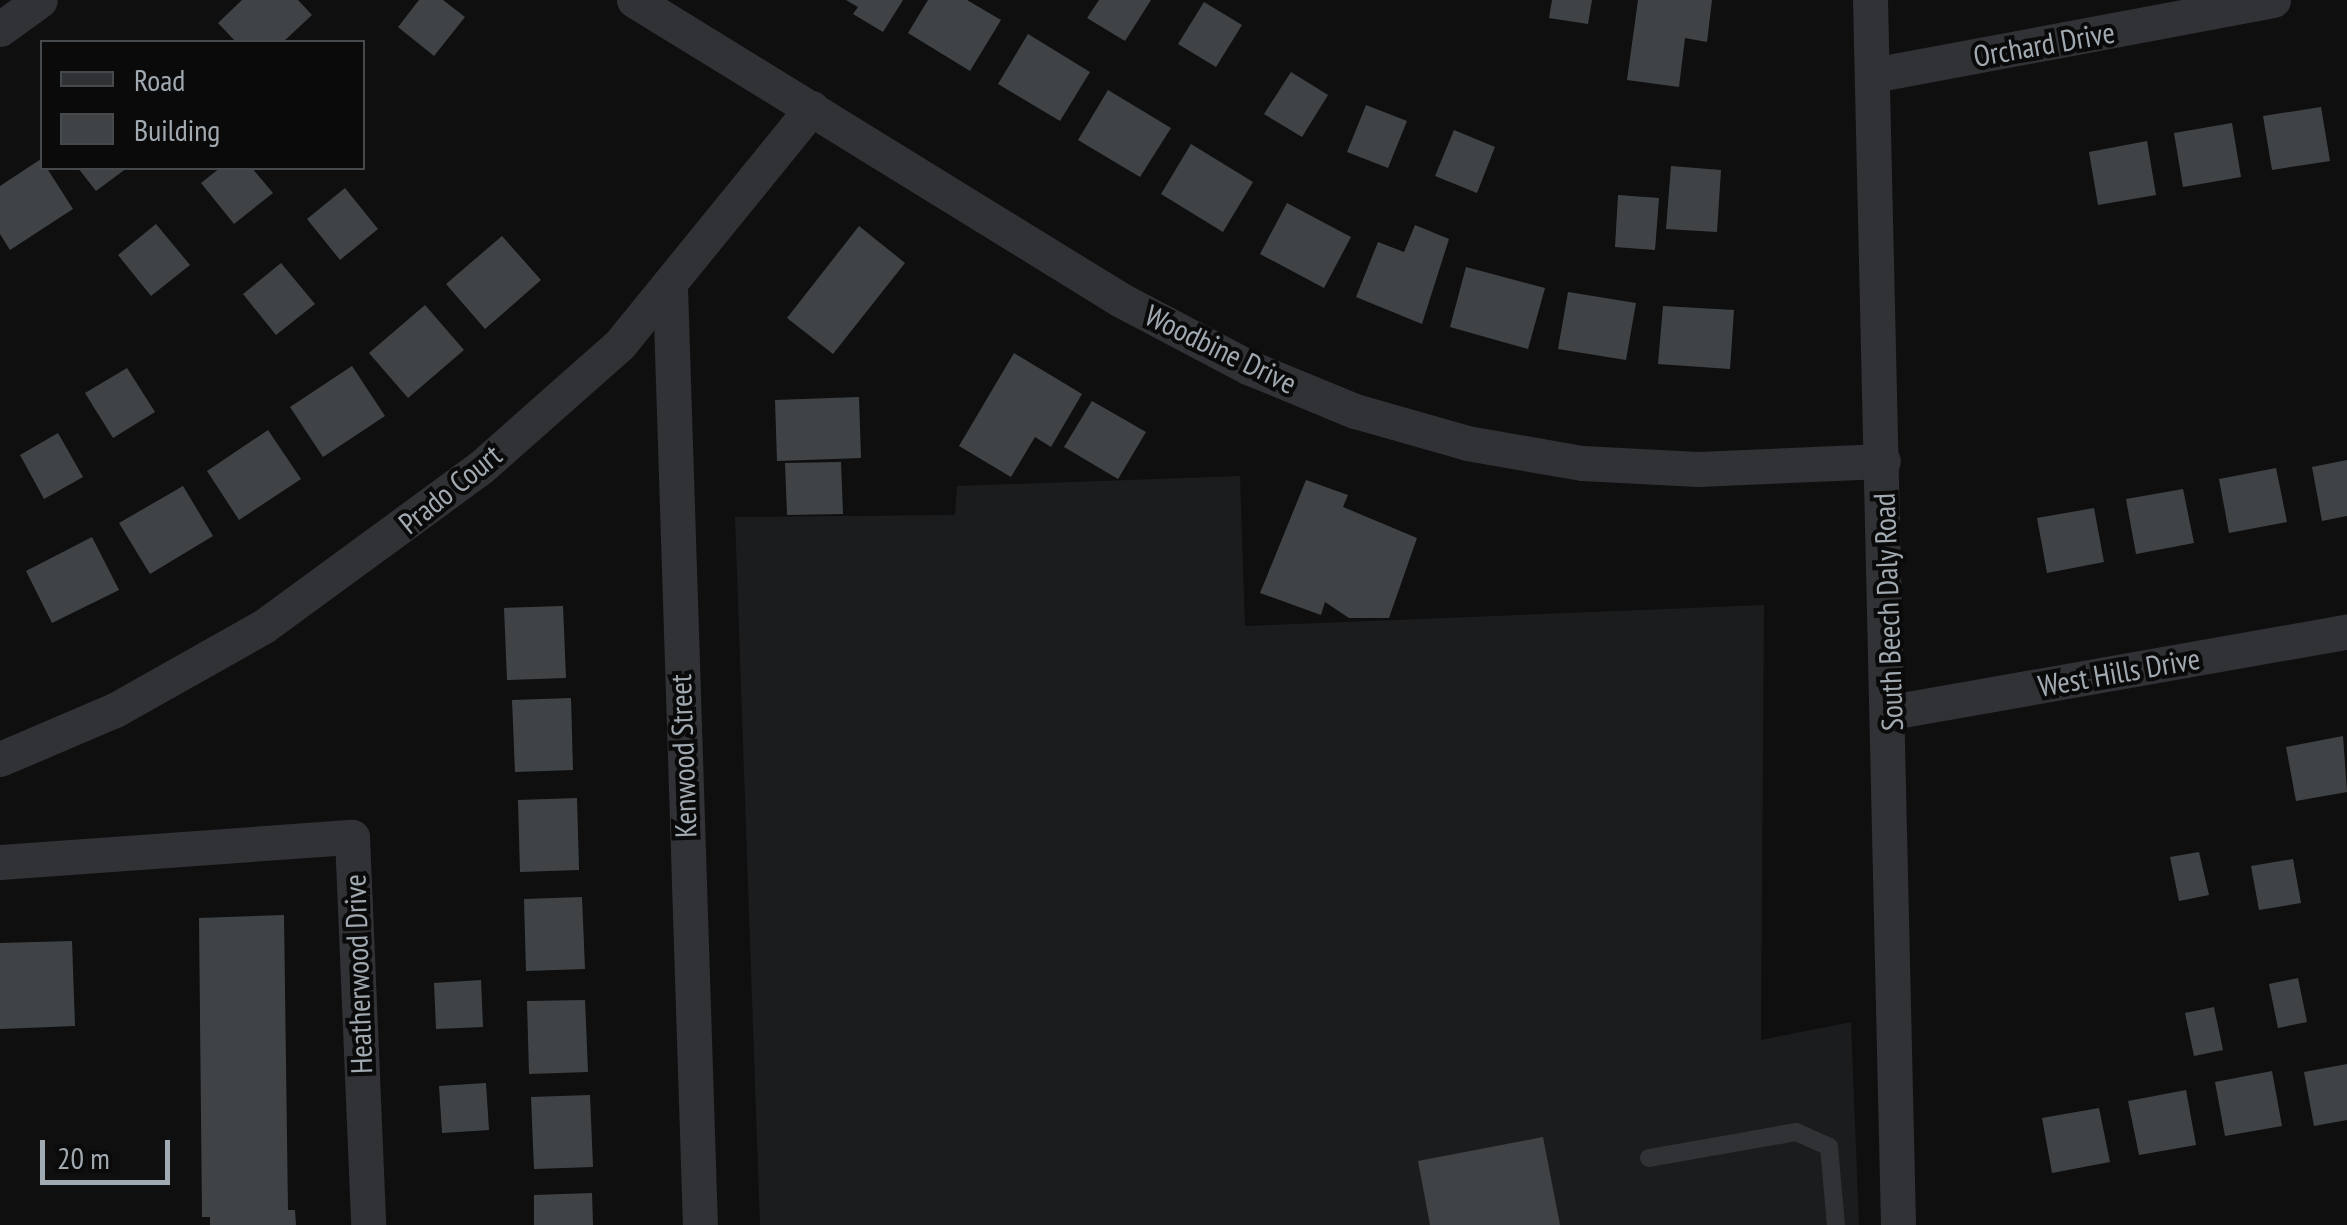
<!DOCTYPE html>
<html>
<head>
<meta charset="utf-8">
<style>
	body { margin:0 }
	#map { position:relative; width:2347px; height:1225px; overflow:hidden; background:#0f0f10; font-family:"PT Sans Narrow",sans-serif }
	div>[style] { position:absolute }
	.built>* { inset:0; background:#1b1c1d }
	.building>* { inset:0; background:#404346 }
	.lane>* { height:18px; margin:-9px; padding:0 9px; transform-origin:9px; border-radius:9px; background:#303235 }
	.street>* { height:35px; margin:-17.5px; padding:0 17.5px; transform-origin:17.5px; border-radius:17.5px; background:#303235 }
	span { translate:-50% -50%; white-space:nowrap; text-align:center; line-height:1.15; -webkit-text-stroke:8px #0a0a0b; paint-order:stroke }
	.street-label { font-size:30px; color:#a1a9b1 }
	.legend { position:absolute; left:40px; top:40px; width:325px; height:130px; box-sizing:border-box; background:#0a0a0b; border:2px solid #464a4d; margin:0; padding:12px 18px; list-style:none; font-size:30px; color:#a1a9b1 }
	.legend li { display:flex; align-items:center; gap:20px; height:50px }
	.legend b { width:50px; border:2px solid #464a4d }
	.scale { position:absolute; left:40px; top:1140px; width:130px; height:45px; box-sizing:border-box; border:5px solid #a1a9b1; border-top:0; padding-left:12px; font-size:30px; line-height:35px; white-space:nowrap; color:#a1a9b1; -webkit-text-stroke:8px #0a0a0b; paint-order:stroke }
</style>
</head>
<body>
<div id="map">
	<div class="built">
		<i style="clip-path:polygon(1240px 476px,1245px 626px,1764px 605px,1761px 1040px,1851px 1022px,1859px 1225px,760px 1225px,735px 517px,955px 515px,957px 486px)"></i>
	</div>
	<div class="building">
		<i style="clip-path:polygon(242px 0,298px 0,312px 15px,283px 42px,236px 42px,218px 23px)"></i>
		<i style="clip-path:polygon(419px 0,443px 0,465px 17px,434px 56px,398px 27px)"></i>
		<i style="clip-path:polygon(846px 0,903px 0,883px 32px,853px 14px,858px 7px)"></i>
		<i style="clip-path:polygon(928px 0,967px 0,1001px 20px,970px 71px,908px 33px)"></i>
		<i style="clip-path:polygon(1099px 0,1151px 0,1125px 41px,1087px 18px)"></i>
		<i style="clip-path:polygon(1552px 0,1592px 0,1588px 24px,1549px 18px)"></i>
		<i style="clip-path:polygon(1638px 0,1712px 0,1707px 42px,1685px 38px,1679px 87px,1627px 80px)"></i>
		<i style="clip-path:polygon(1204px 2px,1242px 25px,1216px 67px,1178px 44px)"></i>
		<i style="clip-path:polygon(1028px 34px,1090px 72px,1060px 121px,998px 84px)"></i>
		<i style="clip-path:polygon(1291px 72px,1328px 95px,1302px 137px,1264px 114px)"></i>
		<i style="clip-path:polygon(1108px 90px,1171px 128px,1140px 177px,1078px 140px)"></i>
		<i style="clip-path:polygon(1366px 105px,1407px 121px,1388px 168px,1347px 152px)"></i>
		<i style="clip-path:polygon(2321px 107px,2330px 161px,2272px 170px,2263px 116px)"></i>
		<i style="clip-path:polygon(2232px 123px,2241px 177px,2183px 187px,2174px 133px)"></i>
		<i style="clip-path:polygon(1454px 130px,1495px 147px,1477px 193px,1435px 176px)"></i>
		<i style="clip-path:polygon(2147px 141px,2156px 195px,2098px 205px,2089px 152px)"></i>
		<i style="clip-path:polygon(1191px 144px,1253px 182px,1223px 232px,1161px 194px)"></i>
		<i style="clip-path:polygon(41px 159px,73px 209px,10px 250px,0 234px,0 186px)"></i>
		<i style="clip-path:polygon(1671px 166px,1721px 170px,1717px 232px,1666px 229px)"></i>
		<i style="clip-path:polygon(78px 168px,127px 168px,96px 191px)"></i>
		<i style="clip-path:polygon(220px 168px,252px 168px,273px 193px,234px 224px,201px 183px)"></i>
		<i style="clip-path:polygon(345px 188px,378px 229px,340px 260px,307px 219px)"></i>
		<i style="clip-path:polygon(1618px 195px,1659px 198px,1655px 250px,1615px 247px)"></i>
		<i style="clip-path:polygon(1287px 203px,1351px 237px,1324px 288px,1260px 254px)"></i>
		<i style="clip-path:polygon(156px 224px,190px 265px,151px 296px,118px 255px)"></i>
		<i style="clip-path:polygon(1415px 225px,1449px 239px,1422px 324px,1356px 297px,1378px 242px,1404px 252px)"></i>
		<i style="clip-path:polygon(859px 226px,905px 263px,833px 354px,787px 318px)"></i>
		<i style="clip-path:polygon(502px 236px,541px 280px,485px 329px,446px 284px)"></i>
		<i style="clip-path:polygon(281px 263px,315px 304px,276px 335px,243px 294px)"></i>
		<i style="clip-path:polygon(1466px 267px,1545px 288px,1528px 349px,1450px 327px)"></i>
		<i style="clip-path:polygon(1568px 292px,1636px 303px,1626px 360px,1558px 349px)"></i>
		<i style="clip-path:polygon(425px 305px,464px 350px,408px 398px,369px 353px)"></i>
		<i style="clip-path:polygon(1663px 306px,1734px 310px,1730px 369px,1658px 364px)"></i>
		<i style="clip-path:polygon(1014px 353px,1082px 394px,1051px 447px,1035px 437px,1011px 477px,959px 446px)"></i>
		<i style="clip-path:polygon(352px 366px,385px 416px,323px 457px,290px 407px)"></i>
		<i style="clip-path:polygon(127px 368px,155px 412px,113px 438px,85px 393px)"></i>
		<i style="clip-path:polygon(859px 397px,861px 458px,777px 461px,775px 400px)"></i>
		<i style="clip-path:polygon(1092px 401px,1146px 432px,1118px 479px,1064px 447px)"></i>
		<i style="clip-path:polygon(268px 430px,301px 479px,239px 520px,207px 471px)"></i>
		<i style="clip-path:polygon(58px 433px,83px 477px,44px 499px,20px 455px)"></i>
		<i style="clip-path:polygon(2347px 460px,2347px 516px,2322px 521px,2312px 467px)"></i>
		<i style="clip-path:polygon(841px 462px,843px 514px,787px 515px,785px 463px)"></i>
		<i style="clip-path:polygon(2276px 468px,2287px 522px,2229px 533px,2219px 479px)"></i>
		<i style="clip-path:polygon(1306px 480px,1348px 495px,1343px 507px,1417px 538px,1389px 618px,1349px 618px,1325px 602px,1321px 615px,1260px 593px)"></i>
		<i style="clip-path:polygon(183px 486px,213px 536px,150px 574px,119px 523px)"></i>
		<i style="clip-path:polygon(2183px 489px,2194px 543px,2136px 554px,2126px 499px)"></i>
		<i style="clip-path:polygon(2094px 508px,2104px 562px,2047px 573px,2037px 518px)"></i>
		<i style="clip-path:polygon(92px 537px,119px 590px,52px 623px,26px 571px)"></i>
		<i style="clip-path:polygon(563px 606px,566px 678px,507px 680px,504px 608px)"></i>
		<i style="clip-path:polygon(571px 698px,573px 770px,515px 772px,512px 700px)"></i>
		<i style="clip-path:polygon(2343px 736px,2347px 792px,2296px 801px,2286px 747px)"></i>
		<i style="clip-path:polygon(577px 798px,579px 870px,520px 872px,518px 800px)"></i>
		<i style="clip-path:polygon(2199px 852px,2209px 895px,2179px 901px,2170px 857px)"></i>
		<i style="clip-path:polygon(2293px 859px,2301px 903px,2259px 910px,2251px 866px)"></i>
		<i style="clip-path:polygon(582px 897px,585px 969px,526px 971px,524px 899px)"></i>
		<i style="clip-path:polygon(284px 915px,288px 1210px,295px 1210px,296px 1225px,210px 1225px,210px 1217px,202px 1217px,199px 918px)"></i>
		<i style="clip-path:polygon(72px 941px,75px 1026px,0 1029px,0 943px)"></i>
		<i style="clip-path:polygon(2298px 978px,2307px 1022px,2278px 1028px,2269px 984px)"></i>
		<i style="clip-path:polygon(481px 980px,483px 1027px,436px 1029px,434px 983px)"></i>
		<i style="clip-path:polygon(585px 1000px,588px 1072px,529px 1074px,527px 1001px)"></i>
		<i style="clip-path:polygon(2214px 1007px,2223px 1050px,2194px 1056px,2185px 1013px)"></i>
		<i style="clip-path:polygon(2347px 1064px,2347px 1120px,2314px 1126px,2304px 1072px)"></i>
		<i style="clip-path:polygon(2272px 1071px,2282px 1126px,2225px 1136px,2215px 1082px)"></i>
		<i style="clip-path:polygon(486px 1083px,489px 1130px,442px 1133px,439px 1086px)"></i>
		<i style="clip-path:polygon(2186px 1090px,2196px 1145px,2139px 1155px,2128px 1101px)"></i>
		<i style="clip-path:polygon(590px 1095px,593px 1167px,534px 1169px,531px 1097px)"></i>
		<i style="clip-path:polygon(2099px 1108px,2110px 1162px,2052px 1173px,2042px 1118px)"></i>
		<i style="clip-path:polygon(1543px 1137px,1560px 1225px,1430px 1225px,1418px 1161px)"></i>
		<i style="clip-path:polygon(592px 1193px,593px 1225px,534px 1225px,534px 1195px)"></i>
	</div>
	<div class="lane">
		<i style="left:1649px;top:1158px;width:149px;rotate:-10deg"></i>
		<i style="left:1796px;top:1132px;width:36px;rotate:24deg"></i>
		<i style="left:1829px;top:1147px;width:78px;rotate:84.9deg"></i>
	</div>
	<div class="street">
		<i style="left:634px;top:0;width:572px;rotate:31.63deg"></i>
		<i style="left:1121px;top:300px;width:144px;rotate:27.8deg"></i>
		<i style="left:1248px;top:367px;width:116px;rotate:22.4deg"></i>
		<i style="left:1355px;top:411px;width:116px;rotate:15.9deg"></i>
		<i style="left:1467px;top:443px;width:117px;rotate:9.9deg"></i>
		<i style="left:1582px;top:463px;width:116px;rotate:3deg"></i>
		<i style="left:1698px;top:469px;width:185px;rotate:-2.5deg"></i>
		<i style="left:1870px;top:0;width:1225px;rotate:88.69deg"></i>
		<i style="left:0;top:29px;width:49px;rotate:-35.9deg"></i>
		<i style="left:1873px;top:75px;width:407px;rotate:-10.6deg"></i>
		<i style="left:670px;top:288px;width:937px;rotate:88.17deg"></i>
		<i style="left:1891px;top:712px;width:463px;rotate:-10deg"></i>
		<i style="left:0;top:759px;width:125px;rotate:-23.1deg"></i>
		<i style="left:115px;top:710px;width:171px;rotate:-29.4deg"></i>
		<i style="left:264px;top:626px;width:268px;rotate:-36.2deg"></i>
		<i style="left:480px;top:468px;width:187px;rotate:-41.5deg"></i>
		<i style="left:620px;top:344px;width:304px;rotate:-50.9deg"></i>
		<i style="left:0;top:862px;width:353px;rotate:-4.1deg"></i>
		<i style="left:352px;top:837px;width:388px;rotate:87.6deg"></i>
	</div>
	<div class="street-label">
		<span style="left:2044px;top:44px;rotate:-10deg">Orchard Drive</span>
		<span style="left:1221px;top:349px;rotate:26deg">Woodbine Drive</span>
		<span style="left:450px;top:489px;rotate:-39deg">Prado Court</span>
		<span style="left:1888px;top:612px;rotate:-92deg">South Beech Daly Road</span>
		<span style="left:2119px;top:672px;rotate:-10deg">West Hills Drive</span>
		<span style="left:683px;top:756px;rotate:-92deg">Kenwood Street</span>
		<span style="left:358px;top:974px;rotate:-92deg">Heatherwood Drive</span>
	</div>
	<ul class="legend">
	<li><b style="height:12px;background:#303235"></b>Road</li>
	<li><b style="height:28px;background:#404346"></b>Building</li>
	</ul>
	<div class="scale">20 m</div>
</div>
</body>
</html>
